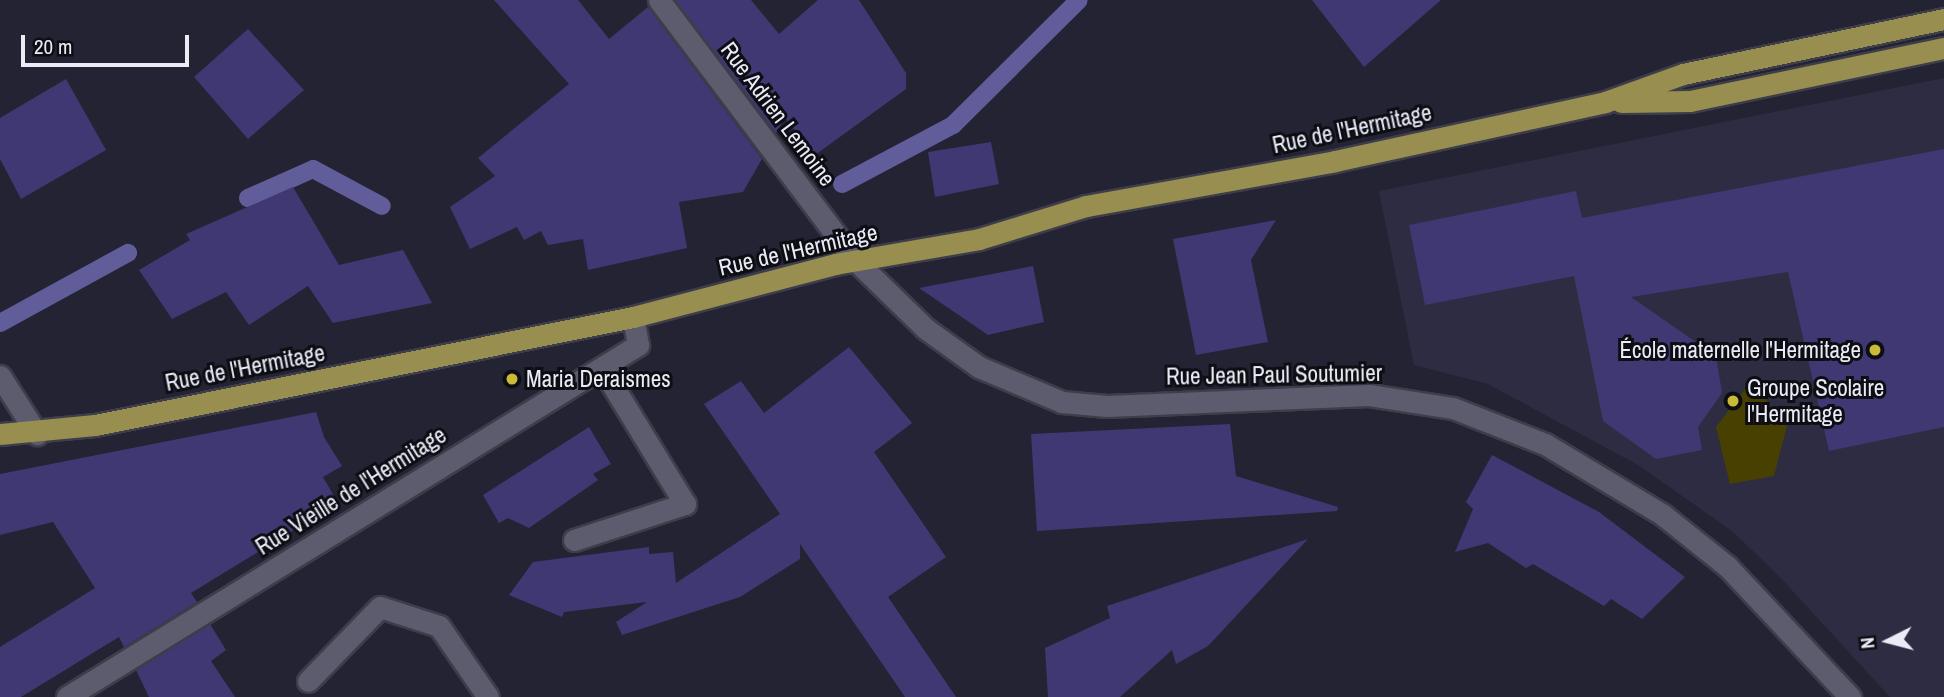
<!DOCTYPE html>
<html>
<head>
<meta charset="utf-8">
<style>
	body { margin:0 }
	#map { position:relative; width:1944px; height:697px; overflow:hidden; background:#232333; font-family:"Archivo Narrow",sans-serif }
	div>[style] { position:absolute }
	.built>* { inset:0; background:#2e2c42 }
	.green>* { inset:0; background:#474000 }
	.stream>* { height:18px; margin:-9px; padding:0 9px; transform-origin:9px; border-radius:9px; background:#615c9a }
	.building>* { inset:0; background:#3f3872 }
	.roads { filter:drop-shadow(2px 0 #3e3d4a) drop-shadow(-2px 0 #3e3d4a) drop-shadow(0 2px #3e3d4a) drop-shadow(0 -2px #3e3d4a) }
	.minor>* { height:21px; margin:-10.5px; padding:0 10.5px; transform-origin:10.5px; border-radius:10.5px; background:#5d5c6f }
	.major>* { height:21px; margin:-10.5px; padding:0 10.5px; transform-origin:10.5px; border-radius:10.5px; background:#978e50 }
	.dots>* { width:19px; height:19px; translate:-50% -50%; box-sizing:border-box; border:4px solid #0d0d14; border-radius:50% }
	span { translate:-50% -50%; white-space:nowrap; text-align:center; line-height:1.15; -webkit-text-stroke:6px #0d0d14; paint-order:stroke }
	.street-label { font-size:23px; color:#ebebf6 }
	.poi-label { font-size:23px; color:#ebebf6 }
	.right { translate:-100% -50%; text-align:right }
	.left { translate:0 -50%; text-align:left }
	.north { position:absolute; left:1853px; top:606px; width:70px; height:70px; -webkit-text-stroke:5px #0d0d14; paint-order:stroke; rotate:264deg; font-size:19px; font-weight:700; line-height:28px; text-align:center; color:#ebebf6 }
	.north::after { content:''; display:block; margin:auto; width:24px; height:32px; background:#ebebf6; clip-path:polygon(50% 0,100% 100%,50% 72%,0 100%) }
	.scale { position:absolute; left:21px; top:35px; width:168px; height:32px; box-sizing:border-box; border:4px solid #ebebf6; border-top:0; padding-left:9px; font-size:21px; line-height:24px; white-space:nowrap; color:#ebebf6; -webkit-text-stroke:5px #0d0d14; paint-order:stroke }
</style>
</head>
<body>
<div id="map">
	<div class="built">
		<i style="clip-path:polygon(1944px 78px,1944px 697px,1890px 697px,1779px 576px,1732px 531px,1638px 465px,1488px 384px,1414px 365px,1379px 191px)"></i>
	</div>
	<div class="green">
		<i style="clip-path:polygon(1751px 381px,1787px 426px,1774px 476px,1730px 484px,1716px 427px)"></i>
	</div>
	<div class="stream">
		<i style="left:842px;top:184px;width:126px;rotate:-28deg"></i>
		<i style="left:953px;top:125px;width:177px;rotate:-44.8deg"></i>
		<i style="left:248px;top:198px;width:71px;rotate:-24deg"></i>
		<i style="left:313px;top:169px;width:78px;rotate:28.2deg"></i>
		<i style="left:0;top:323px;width:146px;rotate:-28.7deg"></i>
	</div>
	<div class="building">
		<i style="clip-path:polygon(494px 0,578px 0,609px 39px,648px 7px,762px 159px,743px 192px,679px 202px,687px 248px,588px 270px,583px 239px,548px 245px,541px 231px,524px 240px,517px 227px,470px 249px,450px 207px,495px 176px,478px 158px,569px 84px)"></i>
		<i style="clip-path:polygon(675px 0,751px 0,779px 34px,818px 0,859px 0,906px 73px,906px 89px,815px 155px,785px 118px,776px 133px)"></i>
		<i style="clip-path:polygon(1312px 0,1441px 0,1364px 67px)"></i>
		<i style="clip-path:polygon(248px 29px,304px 90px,248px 139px,194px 77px)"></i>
		<i style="clip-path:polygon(66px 79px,106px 150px,21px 199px,0 159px,0 118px)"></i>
		<i style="clip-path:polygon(991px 142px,999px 184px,935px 197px,928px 152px)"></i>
		<i style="clip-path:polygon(1944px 149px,1944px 427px,1829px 451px,1788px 272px,1631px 297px,1716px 356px,1722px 393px,1698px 427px,1702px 450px,1656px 459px,1603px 421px,1574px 276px,1425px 305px,1409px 225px,1576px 191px,1582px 218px)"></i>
		<i style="clip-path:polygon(293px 187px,339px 265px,403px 250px,432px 303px,333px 323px,308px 286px,249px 325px,226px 292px,172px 319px,139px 270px,190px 240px,186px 234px)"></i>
		<i style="clip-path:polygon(1276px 220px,1251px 260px,1268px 342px,1196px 355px,1173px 239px)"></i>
		<i style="clip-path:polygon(1033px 266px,1044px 322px,988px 335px,919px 288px)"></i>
		<i style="clip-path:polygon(849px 347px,912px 423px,874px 452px,946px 557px,888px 597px,956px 697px,905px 697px,800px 544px,800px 559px,740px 597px,622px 635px,616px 622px,647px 602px,564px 612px,562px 617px,509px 595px,533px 562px,649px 547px,649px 554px,673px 552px,676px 583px,780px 514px,704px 404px,741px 381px,764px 413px)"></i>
		<i style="clip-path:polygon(316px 412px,324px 437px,342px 466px,323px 477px,338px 503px,191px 593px,197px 602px,124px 647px,119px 637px,21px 697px,0 697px,0 647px,95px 588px,53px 522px,0 535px,0 474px)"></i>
		<i style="clip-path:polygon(1230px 424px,1236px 476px,1338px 507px,1337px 511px,1037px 531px,1031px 434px)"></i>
		<i style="clip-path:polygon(589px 427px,611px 464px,593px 474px,598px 480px,529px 528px,508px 518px,499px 523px,483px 495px)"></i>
		<i style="clip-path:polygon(1492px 455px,1599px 512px,1685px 577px,1642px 619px,1611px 599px,1604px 606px,1533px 564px,1526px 568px,1488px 543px,1455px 552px,1473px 509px,1466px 502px)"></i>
		<i style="clip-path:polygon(1308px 539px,1208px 646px,1176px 664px,1172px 650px,1120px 697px,1048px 697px,1045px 648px,1110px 618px,1107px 606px)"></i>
		<i style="clip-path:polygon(210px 624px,226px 650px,211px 661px,235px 697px,149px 697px,136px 670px)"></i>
	</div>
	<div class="roads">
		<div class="minor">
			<i style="left:659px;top:0;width:326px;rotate:53deg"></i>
			<i style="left:855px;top:260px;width:99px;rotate:44.2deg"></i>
			<i style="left:926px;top:329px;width:65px;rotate:35.6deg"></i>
			<i style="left:979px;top:367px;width:90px;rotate:22.9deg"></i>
			<i style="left:1062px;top:402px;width:45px;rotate:5.1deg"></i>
			<i style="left:1107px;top:406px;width:262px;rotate:-2.4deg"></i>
			<i style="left:1369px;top:395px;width:85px;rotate:8.8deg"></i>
			<i style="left:1453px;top:408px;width:99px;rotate:21.4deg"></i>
			<i style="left:1545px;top:444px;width:138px;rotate:31deg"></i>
			<i style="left:1663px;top:515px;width:82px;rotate:38.6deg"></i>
			<i style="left:1727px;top:566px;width:180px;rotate:46.8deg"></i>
			<i style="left:0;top:376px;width:69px;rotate:57.5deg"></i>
			<i style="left:574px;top:540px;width:117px;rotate:-18deg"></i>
			<i style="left:685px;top:504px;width:159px;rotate:-121.4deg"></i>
			<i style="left:308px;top:681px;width:103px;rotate:-45.8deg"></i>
			<i style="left:380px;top:607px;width:62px;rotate:17.9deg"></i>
			<i style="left:439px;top:626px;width:86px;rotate:55.4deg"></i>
			<i style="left:67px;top:697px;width:671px;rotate:-31.65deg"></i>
			<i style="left:638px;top:345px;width:28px;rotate:-100deg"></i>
		</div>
		<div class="major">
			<i style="left:1621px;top:102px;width:69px;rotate:-0.8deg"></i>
			<i style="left:1690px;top:101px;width:259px;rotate:-11.8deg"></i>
			<i style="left:0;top:434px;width:95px;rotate:-5.4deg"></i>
			<i style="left:95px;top:425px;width:549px;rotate:-11.35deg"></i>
			<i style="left:633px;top:317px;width:209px;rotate:-14.7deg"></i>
			<i style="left:835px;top:264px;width:146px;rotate:-9.8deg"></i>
			<i style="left:979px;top:239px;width:112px;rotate:-17.1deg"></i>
			<i style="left:1086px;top:206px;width:253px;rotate:-10.2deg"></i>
			<i style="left:1335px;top:161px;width:276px;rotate:-12.3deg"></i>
			<i style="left:1605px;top:102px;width:83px;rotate:-19.7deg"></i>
			<i style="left:1683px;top:74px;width:267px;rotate:-11.9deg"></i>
		</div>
	</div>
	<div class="dots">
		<i style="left:1875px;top:350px;background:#c9ba3a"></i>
		<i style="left:512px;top:379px;background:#c9ba3a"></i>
		<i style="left:1733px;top:401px;background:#c9ba3a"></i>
	</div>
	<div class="street-label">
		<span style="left:778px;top:114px;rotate:53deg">Rue Adrien Lemoine</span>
		<span style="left:1352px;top:129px;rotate:-12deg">Rue de l'Hermitage</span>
		<span style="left:798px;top:250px;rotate:-13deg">Rue de l'Hermitage</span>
		<span style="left:245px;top:368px;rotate:-11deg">Rue de l'Hermitage</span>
		<span style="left:1274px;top:375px;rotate:-1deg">Rue Jean Paul Soutumier</span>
		<span style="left:351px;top:491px;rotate:-32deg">Rue Vieille de l'Hermitage</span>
	</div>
	<div class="poi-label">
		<span class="right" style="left:1861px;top:350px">École maternelle l'Hermitage</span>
		<span class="left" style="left:526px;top:379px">Maria Deraismes</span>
		<span class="left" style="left:1747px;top:401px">Groupe Scolaire<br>l'Hermitage</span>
	</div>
	<div class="north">N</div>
	<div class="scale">20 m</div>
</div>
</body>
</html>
